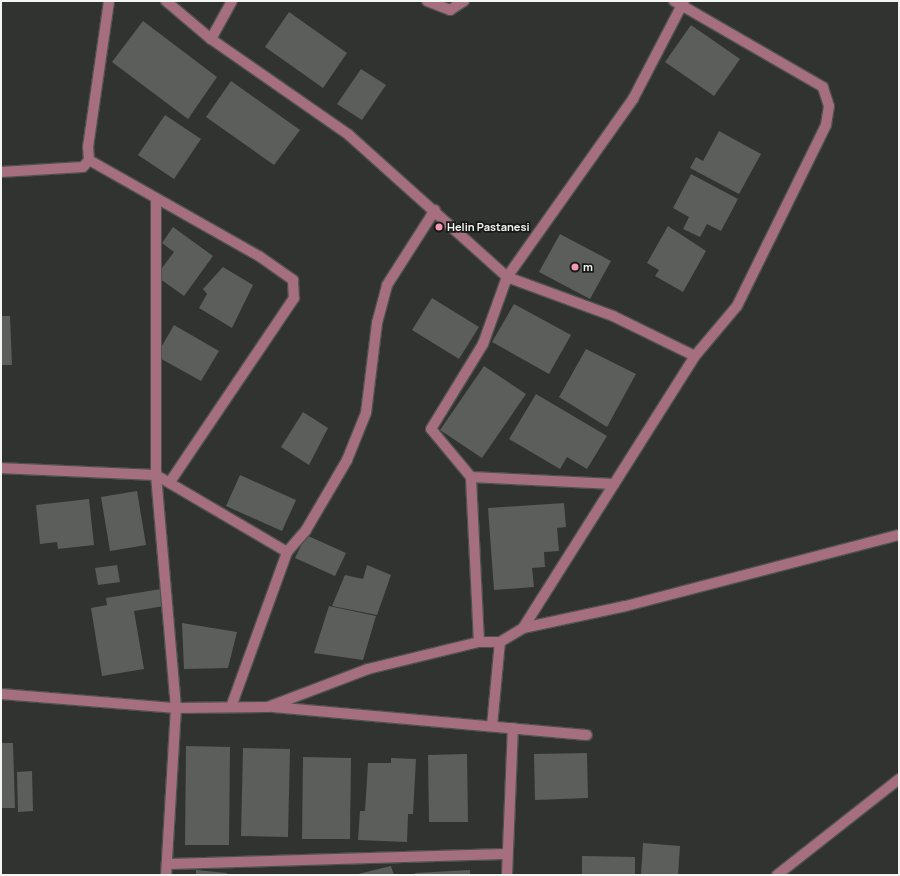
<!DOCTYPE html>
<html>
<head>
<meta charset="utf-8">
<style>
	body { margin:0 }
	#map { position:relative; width:900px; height:876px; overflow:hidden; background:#30332f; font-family:Manrope,sans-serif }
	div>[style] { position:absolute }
	.building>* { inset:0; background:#5b5e5a }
	.roads { filter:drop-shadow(1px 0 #4f524e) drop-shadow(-1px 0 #4f524e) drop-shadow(0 1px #4f524e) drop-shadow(0 -1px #4f524e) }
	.minor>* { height:10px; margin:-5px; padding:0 5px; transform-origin:5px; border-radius:5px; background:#a56f80 }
	.dots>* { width:11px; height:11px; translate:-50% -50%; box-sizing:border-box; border:2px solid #191a18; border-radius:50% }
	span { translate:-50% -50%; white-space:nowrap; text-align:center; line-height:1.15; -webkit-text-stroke:3.5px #191a18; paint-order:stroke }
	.poi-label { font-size:11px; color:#f3f5f2; font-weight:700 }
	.left { translate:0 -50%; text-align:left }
	.frame { position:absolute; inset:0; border:2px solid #f3f5f2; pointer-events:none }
</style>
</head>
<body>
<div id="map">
	<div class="building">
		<i style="clip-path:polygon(289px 12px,347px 53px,323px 88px,265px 47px)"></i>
		<i style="clip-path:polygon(143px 21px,217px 77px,188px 119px,112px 62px)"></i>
		<i style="clip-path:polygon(691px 25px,740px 59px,714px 96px,665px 62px)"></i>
		<i style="clip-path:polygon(361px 69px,386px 85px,362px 120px,337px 104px)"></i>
		<i style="clip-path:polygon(231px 81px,300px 130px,274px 165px,206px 117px)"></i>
		<i style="clip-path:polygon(165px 115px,201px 139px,174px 179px,138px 155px)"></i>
		<i style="clip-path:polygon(719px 131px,761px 154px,739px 194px,690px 168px,696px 157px,703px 161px)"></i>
		<i style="clip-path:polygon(691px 174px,738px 199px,721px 231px,707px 224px,700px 237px,683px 229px,689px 217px,673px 208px)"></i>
		<i style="clip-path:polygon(668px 226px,706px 251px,683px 292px,655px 276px,659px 270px,647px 263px)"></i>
		<i style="clip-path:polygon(173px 227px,213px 256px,184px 296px,156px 276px,174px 252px,162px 243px)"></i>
		<i style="clip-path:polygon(560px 234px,611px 261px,590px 299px,539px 272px)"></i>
		<i style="clip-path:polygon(223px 267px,253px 285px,232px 328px,199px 308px,207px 294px,203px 289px)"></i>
		<i style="clip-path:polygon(432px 298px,479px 327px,459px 359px,412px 330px)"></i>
		<i style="clip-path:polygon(514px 304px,571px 335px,549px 374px,492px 342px)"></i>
		<i style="clip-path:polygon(1px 316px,10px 316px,12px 365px,1px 365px)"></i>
		<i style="clip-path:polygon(174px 325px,219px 351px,201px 381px,156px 356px)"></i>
		<i style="clip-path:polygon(586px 349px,636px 374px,607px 427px,559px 397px)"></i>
		<i style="clip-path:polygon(484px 366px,526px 394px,482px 458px,440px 430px)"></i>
		<i style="clip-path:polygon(536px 394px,607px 436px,587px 469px,567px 457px,560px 469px,509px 439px)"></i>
		<i style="clip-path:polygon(303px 412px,328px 428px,309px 465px,281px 447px)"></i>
		<i style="clip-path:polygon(240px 475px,296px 500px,282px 531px,226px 506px)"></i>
		<i style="clip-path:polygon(137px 491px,146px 545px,110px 551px,101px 497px)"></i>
		<i style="clip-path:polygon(89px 499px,94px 545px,58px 549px,57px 542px,40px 544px,36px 505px)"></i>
		<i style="clip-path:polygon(564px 503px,566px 527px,557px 528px,559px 551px,544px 552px,545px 567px,532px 568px,534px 587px,494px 590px,488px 508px)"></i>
		<i style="clip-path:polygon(306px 535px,346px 553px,335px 576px,295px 558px)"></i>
		<i style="clip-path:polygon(117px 565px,120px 582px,98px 585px,95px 568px)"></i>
		<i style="clip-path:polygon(367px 565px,391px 575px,377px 615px,332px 606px,345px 575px,363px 579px)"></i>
		<i style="clip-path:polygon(161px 589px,164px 606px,134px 611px,144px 669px,102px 676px,91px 608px,107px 605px,106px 598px)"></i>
		<i style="clip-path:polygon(329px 606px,376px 616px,363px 660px,314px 653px)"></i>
		<i style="clip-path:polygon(182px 623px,237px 632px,228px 668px,184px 669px)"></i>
		<i style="clip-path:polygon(1px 743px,13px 743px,15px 808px,1px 808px)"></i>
		<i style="clip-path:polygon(186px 746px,230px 747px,229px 845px,185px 845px)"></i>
		<i style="clip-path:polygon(243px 748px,290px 749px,288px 837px,241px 836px)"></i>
		<i style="clip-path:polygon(587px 753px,588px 798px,535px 800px,534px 754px)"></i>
		<i style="clip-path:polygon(467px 754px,468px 822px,429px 822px,428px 755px)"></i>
		<i style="clip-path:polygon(303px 757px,351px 758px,350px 839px,302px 839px)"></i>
		<i style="clip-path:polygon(391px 758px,416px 759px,413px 814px,408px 814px,407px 842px,358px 840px,360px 811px,365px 811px,368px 763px,391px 763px)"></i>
		<i style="clip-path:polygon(32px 771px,33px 811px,18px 812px,17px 772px)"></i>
		<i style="clip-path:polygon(643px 843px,680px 846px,678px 875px,641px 875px)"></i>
		<i style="clip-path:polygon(582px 856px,635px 857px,635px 875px,582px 875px)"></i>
		<i style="clip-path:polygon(391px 866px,394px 875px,358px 875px,358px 874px)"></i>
		<i style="clip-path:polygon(196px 870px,227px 873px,227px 875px,196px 875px)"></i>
		<i style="clip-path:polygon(470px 870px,470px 875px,415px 875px,415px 873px)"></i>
	</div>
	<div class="roads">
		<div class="minor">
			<i style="left:166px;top:1px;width:59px;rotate:40.2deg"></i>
			<i style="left:211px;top:39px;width:168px;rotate:34.8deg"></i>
			<i style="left:349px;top:135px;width:212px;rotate:41.9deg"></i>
			<i style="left:507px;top:277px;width:113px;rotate:20.2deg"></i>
			<i style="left:613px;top:316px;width:91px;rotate:26deg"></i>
			<i style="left:427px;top:1px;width:25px;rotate:21deg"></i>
			<i style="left:450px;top:10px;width:17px;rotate:-33deg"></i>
			<i style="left:211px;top:39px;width:43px;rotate:-61.1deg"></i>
			<i style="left:89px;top:160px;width:195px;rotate:29.5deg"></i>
			<i style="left:259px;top:256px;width:42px;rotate:35.2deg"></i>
			<i style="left:293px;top:280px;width:18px;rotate:87deg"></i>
			<i style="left:294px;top:298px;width:222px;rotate:124deg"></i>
			<i style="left:1px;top:172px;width:82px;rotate:-3.5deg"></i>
			<i style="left:83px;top:167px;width:9px;rotate:-49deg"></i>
			<i style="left:89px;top:160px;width:13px;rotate:-94deg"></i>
			<i style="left:88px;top:147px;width:148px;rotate:-81.8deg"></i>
			<i style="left:156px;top:200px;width:275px;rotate:90deg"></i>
			<i style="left:156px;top:475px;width:234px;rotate:85.1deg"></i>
			<i style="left:176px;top:708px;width:167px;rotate:93.4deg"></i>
			<i style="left:1px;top:468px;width:155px;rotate:2.6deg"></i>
			<i style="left:156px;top:475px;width:152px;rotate:30.4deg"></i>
			<i style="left:471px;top:477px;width:143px;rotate:2.8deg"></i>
			<i style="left:523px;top:628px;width:322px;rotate:-57.7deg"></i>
			<i style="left:695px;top:356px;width:65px;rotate:-50deg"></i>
			<i style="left:737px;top:306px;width:202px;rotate:-63.8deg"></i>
			<i style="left:826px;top:125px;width:19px;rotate:-81deg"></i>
			<i style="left:829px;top:106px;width:20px;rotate:-108deg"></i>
			<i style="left:823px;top:87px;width:172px;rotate:-150deg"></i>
			<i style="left:479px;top:642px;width:165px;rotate:-92.8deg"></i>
			<i style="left:471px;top:477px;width:62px;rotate:-129.8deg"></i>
			<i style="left:431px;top:429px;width:100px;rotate:-58.5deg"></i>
			<i style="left:483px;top:344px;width:71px;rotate:-70.3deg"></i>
			<i style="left:507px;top:277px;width:218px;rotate:-54.7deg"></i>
			<i style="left:633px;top:99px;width:110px;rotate:-62.5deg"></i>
			<i style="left:1px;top:694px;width:176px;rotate:4.6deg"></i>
			<i style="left:176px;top:708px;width:92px;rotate:-0.6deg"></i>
			<i style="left:268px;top:707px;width:107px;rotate:-20.8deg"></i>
			<i style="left:368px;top:669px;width:114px;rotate:-13.7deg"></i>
			<i style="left:479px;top:642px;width:21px"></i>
			<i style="left:500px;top:642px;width:27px;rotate:-31deg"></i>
			<i style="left:523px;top:628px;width:105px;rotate:-12.1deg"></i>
			<i style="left:626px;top:606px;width:282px;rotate:-14.6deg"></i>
			<i style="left:231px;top:707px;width:165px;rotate:-70.1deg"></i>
			<i style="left:287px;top:552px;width:29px;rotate:-49deg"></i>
			<i style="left:306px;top:530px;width:81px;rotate:-59.6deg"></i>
			<i style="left:347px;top:460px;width:51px;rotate:-68deg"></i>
			<i style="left:366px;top:413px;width:91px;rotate:-83deg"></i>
			<i style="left:377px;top:323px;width:39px;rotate:-75deg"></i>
			<i style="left:387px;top:285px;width:89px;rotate:-57.4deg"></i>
			<i style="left:272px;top:707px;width:316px;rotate:5.1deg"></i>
			<i style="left:492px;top:726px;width:84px;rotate:-84.6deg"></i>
			<i style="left:167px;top:864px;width:340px;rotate:-1.7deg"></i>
			<i style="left:507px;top:875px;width:147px;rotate:-87.7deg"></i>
			<i style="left:777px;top:875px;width:155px;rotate:-38.2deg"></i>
		</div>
	</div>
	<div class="dots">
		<i style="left:439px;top:227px;background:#f09ab6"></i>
		<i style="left:575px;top:267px;background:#f09ab6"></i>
	</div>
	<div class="poi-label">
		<span class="left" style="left:447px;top:227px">Helin Pastanesi</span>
		<span class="left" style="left:583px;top:267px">m</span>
	</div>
	<div class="frame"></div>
</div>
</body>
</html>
